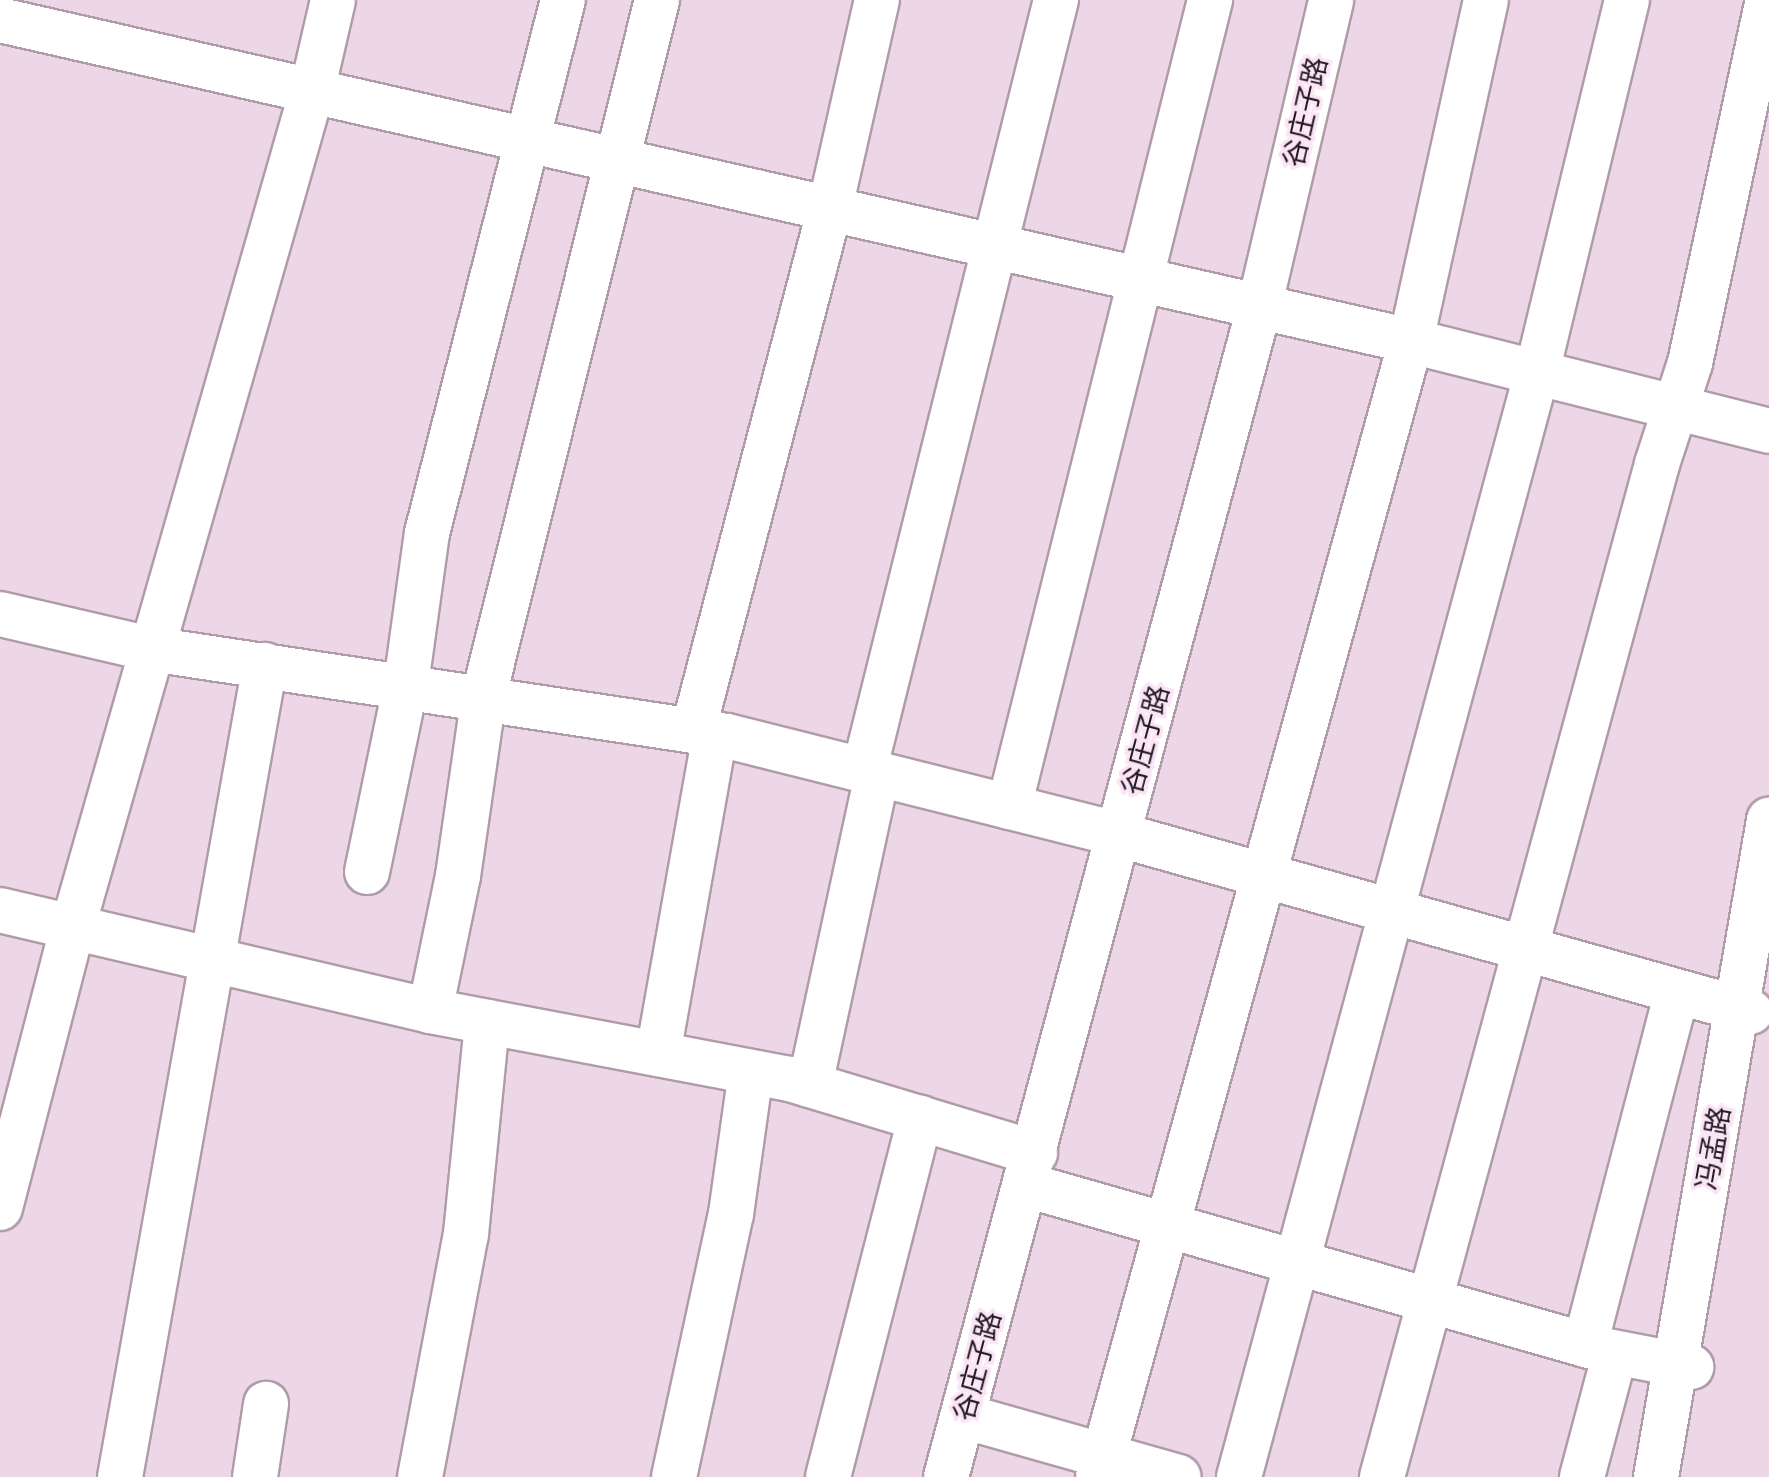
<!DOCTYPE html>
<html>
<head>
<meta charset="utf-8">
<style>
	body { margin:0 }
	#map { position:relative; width:1769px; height:1477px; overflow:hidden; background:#edd7e7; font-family:Figtree,"Noto Sans SC",sans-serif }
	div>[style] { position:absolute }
	.roads { filter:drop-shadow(2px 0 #b09baa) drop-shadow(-2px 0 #b09baa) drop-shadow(0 2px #b09baa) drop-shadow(0 -2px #b09baa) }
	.minor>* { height:44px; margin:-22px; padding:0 22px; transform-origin:22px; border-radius:22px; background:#fff }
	span { translate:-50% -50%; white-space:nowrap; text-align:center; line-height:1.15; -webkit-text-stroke:7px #fae4f5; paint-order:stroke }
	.street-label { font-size:28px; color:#20191e }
</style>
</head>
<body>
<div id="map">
	<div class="roads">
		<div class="minor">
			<i style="left:0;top:20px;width:1447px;rotate:12.82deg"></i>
			<i style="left:1411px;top:341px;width:369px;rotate:14.1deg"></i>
			<i style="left:0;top:614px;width:155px;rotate:13.1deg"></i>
			<i style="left:151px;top:649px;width:583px;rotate:8.59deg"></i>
			<i style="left:727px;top:736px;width:405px;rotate:14.1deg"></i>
			<i style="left:1120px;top:835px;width:655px;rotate:15.67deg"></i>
			<i style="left:693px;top:731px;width:541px;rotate:-75.32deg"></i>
			<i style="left:830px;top:208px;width:213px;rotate:-77.3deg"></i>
			<i style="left:864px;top:771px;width:795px;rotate:-76.02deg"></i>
			<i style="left:1009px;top:807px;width:832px;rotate:-76.01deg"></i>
			<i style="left:367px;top:872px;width:192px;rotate:-78.3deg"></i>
			<i style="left:406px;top:684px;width:152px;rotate:-82.1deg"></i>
			<i style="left:427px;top:533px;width:550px;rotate:-75.69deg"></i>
			<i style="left:0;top:910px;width:442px;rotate:13.2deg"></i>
			<i style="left:430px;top:1011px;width:366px;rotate:10.7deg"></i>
			<i style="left:790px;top:1079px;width:256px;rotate:16.8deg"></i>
			<i style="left:430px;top:1011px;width:138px;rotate:-78.3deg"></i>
			<i style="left:458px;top:876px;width:183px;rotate:-81.8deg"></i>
			<i style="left:484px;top:695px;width:716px;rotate:-76.02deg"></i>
			<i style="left:658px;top:1054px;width:325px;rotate:-79.9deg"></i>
			<i style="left:810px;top:1085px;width:318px;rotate:-77.8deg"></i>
			<i style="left:1026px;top:1185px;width:600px;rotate:15.96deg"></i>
			<i style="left:1603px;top:1350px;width:90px;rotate:10.9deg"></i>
			<i style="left:0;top:1208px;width:291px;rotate:-75.5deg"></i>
			<i style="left:73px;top:926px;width:869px;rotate:-74.03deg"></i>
			<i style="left:312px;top:91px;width:93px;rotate:-77deg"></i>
			<i style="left:1585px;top:1345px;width:365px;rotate:-75.4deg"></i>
			<i style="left:963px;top:1416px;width:224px;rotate:15.8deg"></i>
			<i style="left:120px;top:1477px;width:825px;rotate:-79.88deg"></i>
			<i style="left:255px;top:1477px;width:74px;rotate:-81.4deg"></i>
			<i style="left:420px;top:1477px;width:247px;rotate:-79.3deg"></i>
			<i style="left:466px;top:1234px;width:213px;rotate:-84.3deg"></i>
			<i style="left:674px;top:1477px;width:269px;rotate:-77.8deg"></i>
			<i style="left:731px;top:1214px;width:143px;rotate:-82deg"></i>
			<i style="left:828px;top:1477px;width:371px;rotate:-75.6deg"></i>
			<i style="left:946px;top:1477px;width:1210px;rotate:-75.01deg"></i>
			<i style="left:1259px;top:308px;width:316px;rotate:-76.8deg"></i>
			<i style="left:1098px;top:1477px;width:1178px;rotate:-74.6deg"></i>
			<i style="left:1411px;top:341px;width:349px;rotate:-77.6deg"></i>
			<i style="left:1239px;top:1477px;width:1144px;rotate:-74.91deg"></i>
			<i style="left:1537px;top:372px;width:383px;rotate:-76.4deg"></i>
			<i style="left:1382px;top:1477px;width:1050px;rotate:-74.81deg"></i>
			<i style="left:1657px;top:464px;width:106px;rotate:-71.9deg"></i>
			<i style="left:1690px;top:363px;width:371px;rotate:-77.9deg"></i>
			<i style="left:1582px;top:1477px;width:128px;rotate:-75.1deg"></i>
			<i style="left:1656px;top:1477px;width:667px;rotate:-80.24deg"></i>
		</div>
	</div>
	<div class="street-label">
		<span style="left:1305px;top:112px;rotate:-77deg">谷庄子路</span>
		<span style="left:1145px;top:740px;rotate:-75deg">谷庄子路</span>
		<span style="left:1713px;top:1148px;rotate:-80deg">冯孟路</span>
		<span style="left:977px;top:1366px;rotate:-75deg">谷庄子路</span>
	</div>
</div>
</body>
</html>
